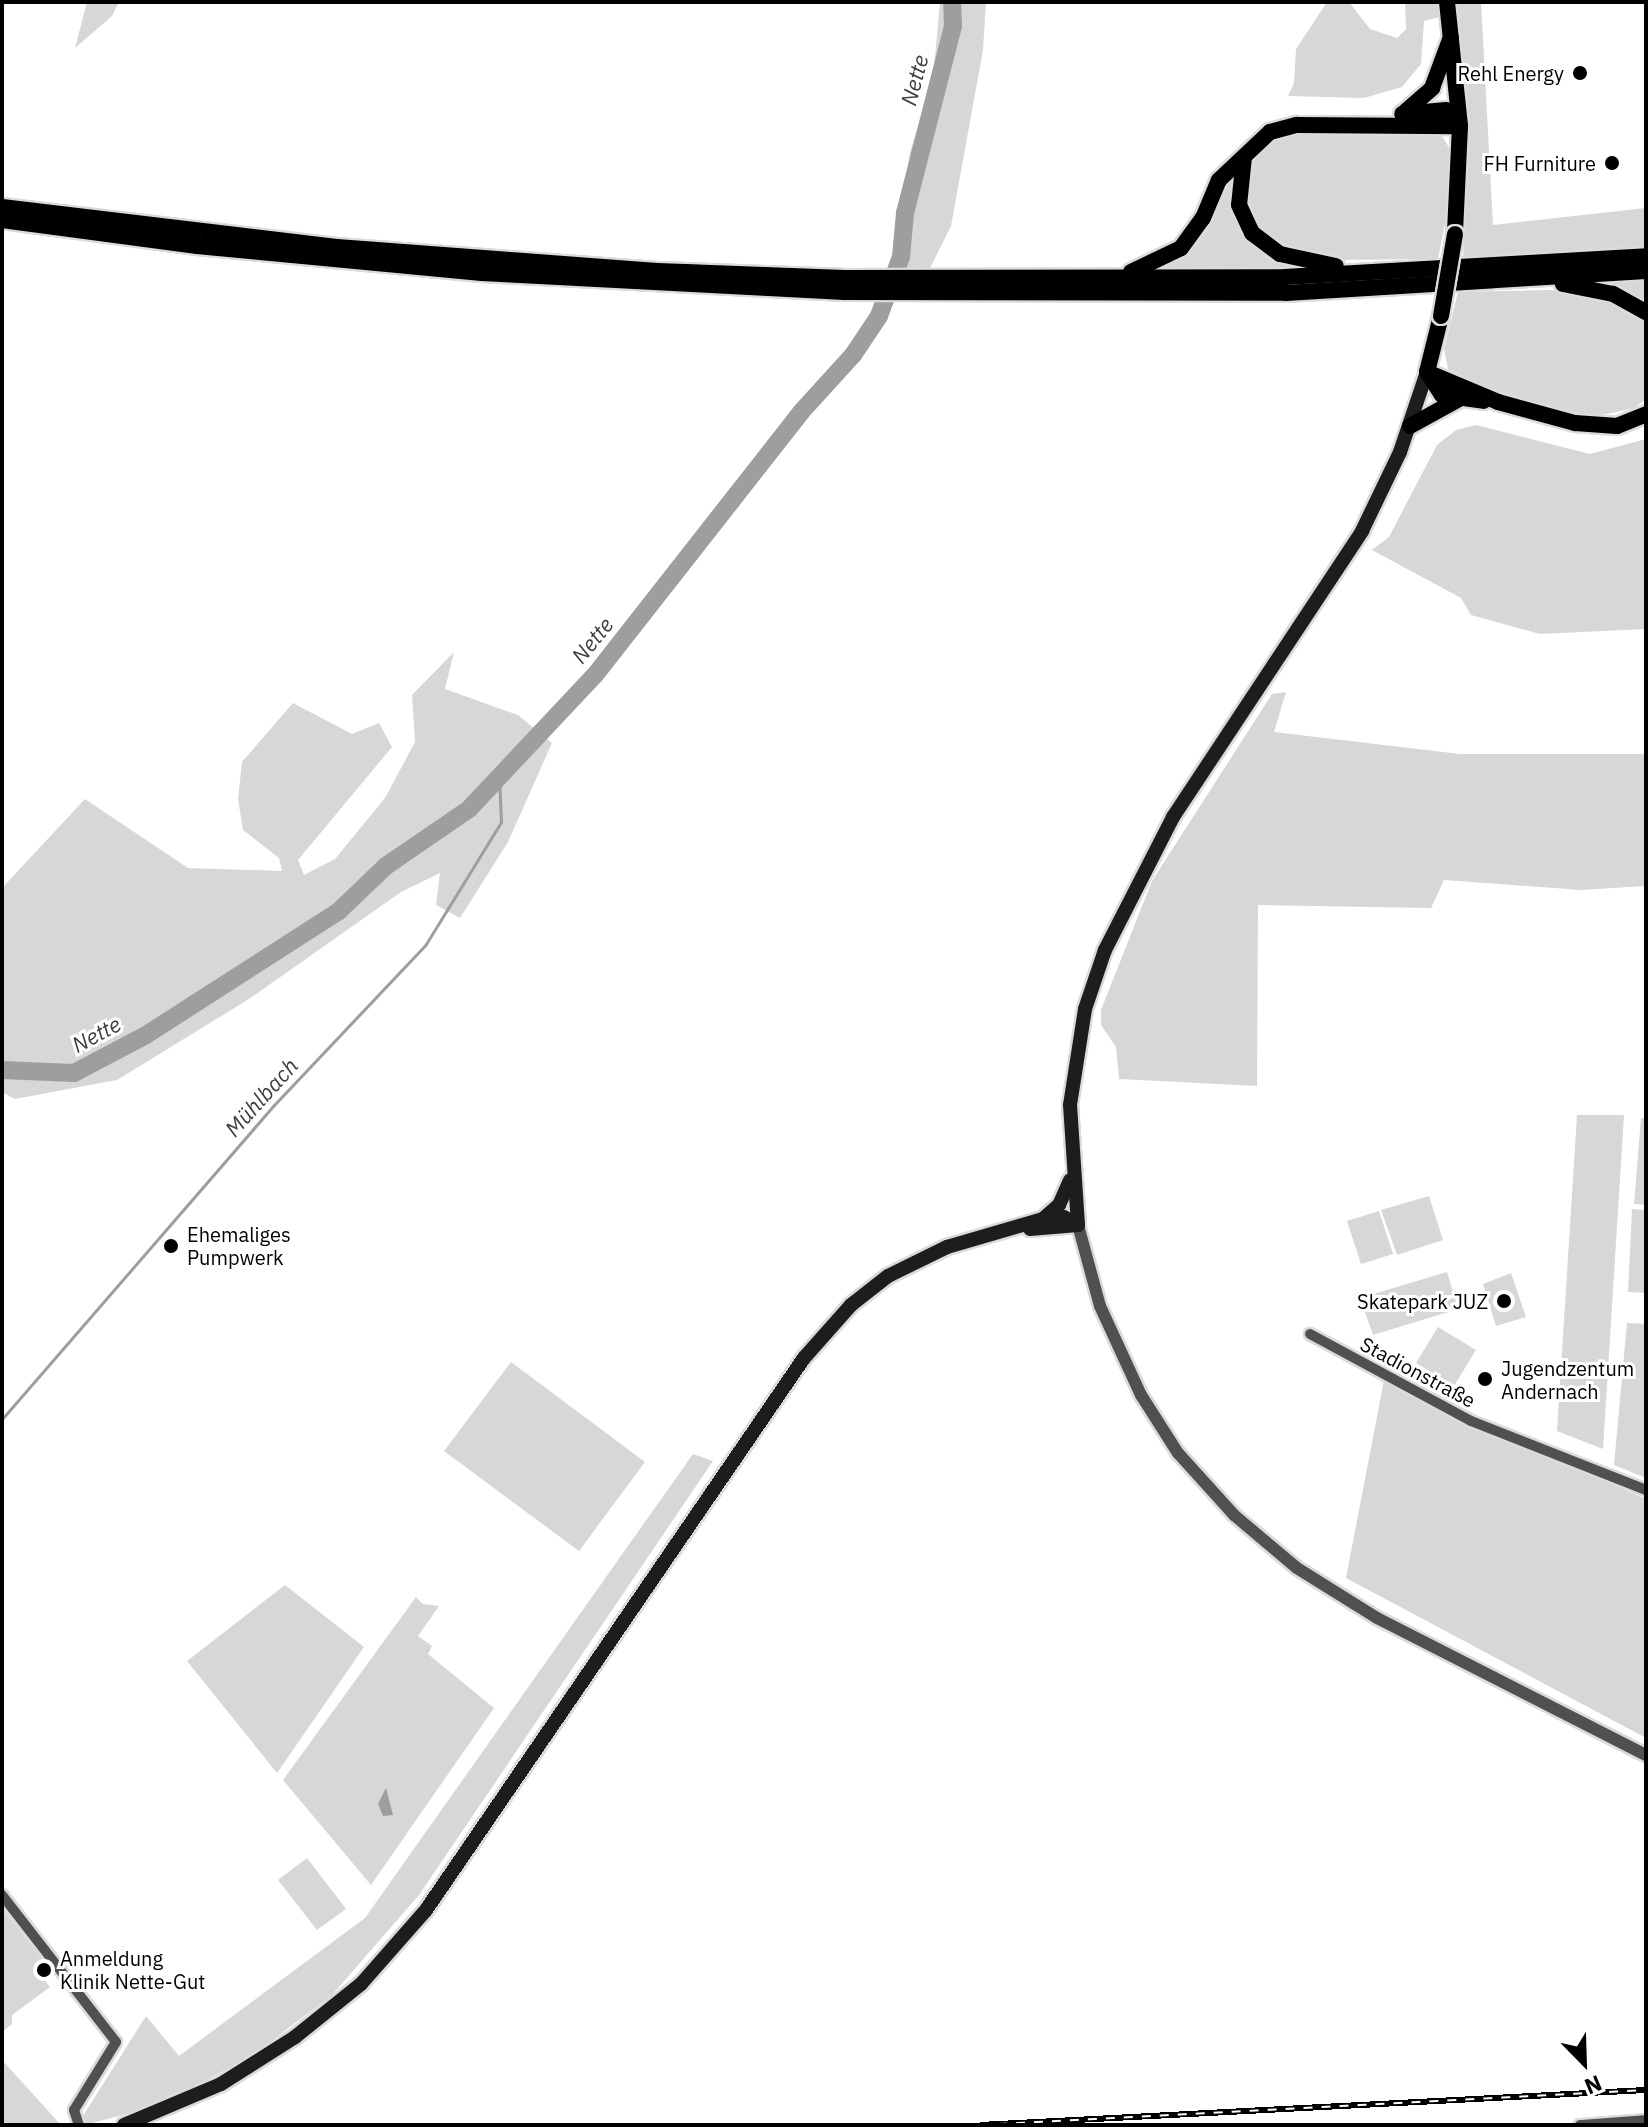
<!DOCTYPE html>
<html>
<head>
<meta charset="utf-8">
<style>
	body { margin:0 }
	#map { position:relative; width:1648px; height:2127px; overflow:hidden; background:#fff; font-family:"IBM Plex Sans",sans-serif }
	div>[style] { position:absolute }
	.green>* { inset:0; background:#d7d7d7 }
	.water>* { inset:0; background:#9e9e9e }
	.stream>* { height:3px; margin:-1.5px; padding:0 1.5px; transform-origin:1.5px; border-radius:1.5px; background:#9e9e9e }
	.river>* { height:18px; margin:-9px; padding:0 9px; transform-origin:9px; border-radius:9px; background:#9e9e9e }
	.roads { filter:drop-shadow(2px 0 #dbdbdb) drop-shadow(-2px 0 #dbdbdb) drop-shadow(0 2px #dbdbdb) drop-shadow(0 -2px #dbdbdb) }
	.minor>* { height:10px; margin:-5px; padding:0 5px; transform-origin:5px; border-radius:5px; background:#505050 }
	.tertiary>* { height:12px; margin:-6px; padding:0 6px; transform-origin:6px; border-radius:6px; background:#505050 }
	.secondary>* { height:14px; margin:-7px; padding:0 7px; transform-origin:7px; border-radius:7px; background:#1d1d1d }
	.primary>* { height:16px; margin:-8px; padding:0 8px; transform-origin:8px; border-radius:8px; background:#000 }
	.trunk>* { height:16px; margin:-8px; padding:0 8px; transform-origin:8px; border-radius:8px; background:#000 }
	.rail>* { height:6px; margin-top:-3px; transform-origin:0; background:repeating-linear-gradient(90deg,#fff 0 9px,#000 0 18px); box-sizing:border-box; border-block:2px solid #000 }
	.bridges { filter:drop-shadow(2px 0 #dbdbdb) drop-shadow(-2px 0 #dbdbdb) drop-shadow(0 2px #dbdbdb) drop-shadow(0 -2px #dbdbdb) }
	.primary-bridge>* { height:16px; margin:-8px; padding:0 8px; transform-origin:8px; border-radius:8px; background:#000 }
	.dots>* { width:22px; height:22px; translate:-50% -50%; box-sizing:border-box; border:4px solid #fff; border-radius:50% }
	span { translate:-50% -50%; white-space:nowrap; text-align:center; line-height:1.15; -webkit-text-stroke:6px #fff; paint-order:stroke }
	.poi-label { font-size:20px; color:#000 }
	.right { translate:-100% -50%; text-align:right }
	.left { translate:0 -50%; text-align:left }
	.street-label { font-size:20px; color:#000 }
	.water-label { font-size:22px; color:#3f3f3f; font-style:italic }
	.frame { position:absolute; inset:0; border:4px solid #000; pointer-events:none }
	.north { position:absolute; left:1544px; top:2023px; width:80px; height:80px; -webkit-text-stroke:6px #fff; paint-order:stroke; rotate:157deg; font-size:22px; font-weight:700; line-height:32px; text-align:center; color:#000 }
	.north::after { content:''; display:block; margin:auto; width:28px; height:36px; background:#000; clip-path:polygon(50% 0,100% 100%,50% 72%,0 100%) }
</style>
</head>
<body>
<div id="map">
	<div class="green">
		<i style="clip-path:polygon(87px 2px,119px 2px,112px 16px,75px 48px)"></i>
		<i style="clip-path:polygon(940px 2px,986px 2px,983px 50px,951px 226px,929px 270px,893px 267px,910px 152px,933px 79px)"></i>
		<i style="clip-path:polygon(1327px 2px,1349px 2px,1370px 29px,1397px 38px,1406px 29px,1405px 2px,1439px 2px,1440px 17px,1424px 21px,1421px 64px,1402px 87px,1364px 98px,1288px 96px,1294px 83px,1296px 49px)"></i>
		<i style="clip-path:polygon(1457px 2px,1481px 2px,1493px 225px,1646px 208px,1646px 246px,1463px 258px,1470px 125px)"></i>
		<i style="clip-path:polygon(1303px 131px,1441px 134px,1451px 151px,1450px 198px,1438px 259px,1330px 260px,1303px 256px,1266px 240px,1244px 205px,1249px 167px,1266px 145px)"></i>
		<i style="clip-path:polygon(1237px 161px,1234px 208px,1295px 268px,1162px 270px)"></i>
		<i style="clip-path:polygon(1646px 278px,1646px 305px,1601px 286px,1601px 281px)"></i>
		<i style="clip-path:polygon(1550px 290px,1611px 298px,1646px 319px,1646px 399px,1635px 408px,1598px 416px,1566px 411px,1487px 388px,1448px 369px,1444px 349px,1458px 292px)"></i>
		<i style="clip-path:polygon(1476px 425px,1590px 454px,1646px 439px,1646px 629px,1540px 634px,1471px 615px,1461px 598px,1372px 550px,1389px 537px,1437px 445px,1456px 430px)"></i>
		<i style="clip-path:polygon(454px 652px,445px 689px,518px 715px,552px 743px,508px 842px,460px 918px,436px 905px,440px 873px,401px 892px,249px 999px,117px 1080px,15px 1099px,2px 1092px,2px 888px,85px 799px,188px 868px,282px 871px,279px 858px,243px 830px,238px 799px,242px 762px,293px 703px,352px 734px,379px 723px,392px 747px,298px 860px,304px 875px,335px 859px,385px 798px,415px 742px,412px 695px)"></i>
		<i style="clip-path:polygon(1286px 692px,1274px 732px,1460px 754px,1646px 754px,1646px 886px,1581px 890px,1444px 880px,1431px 908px,1258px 905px,1257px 1086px,1119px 1079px,1116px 1047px,1101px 1025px,1101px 1010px,1152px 881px,1272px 694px)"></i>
		<i style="clip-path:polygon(1577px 1115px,1624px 1115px,1603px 1449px,1557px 1431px)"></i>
		<i style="clip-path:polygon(1641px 1118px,1646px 1118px,1646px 1205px,1634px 1204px)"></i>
		<i style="clip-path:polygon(1429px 1196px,1443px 1240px,1397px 1255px,1381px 1210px)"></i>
		<i style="clip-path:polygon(1632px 1209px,1646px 1210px,1646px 1293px,1628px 1292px)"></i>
		<i style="clip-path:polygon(1379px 1211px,1393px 1254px,1361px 1264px,1347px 1221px)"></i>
		<i style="clip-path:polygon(1447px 1272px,1458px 1309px,1373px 1335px,1360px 1298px)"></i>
		<i style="clip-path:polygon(1511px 1273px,1526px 1317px,1496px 1326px,1483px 1284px)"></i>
		<i style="clip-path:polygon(1627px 1323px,1646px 1324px,1646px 1478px,1614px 1465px)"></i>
		<i style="clip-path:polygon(1438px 1327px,1476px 1350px,1454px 1386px,1416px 1363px)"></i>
		<i style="clip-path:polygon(511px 1362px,645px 1462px,579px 1551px,444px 1451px)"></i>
		<i style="clip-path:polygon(1384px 1380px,1451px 1415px,1646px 1499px,1646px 1738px,1346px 1578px)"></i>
		<i style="clip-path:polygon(693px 1454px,713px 1461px,419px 1895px,332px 1995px,257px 2052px,198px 2085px,141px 2110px,85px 2125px,81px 2119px,146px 2016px,179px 2056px,365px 1918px)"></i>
		<i style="clip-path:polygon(285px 1585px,364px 1647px,277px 1773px,187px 1661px)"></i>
		<i style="clip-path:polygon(416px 1597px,423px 1604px,439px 1606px,418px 1636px,432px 1646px,428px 1654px,494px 1708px,371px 1885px,283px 1780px)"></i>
		<i style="clip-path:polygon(307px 1858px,346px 1909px,317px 1930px,278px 1880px)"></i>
		<i style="clip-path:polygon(2px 1908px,43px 1960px,35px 1966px,50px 1987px,12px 2015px,12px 2024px,2px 2032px)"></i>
		<i style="clip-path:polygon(2px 2060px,61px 2125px,2px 2125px)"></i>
	</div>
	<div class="water">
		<i style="clip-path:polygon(386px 1788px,393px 1815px,383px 1816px,378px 1804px)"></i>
	</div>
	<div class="stream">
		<i style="left:2px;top:1419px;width:415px;rotate:-49.1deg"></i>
		<i style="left:274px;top:1105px;width:221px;rotate:-46.6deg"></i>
		<i style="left:426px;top:944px;width:143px;rotate:-58.4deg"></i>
		<i style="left:501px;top:822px;width:45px;rotate:-92.5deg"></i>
	</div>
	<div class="river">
		<i style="left:2px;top:1070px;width:72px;rotate:2.4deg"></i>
		<i style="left:74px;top:1073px;width:81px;rotate:-27.8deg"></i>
		<i style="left:146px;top:1035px;width:229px;rotate:-32.7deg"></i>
		<i style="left:339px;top:911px;width:65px;rotate:-43.8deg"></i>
		<i style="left:386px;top:866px;width:101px;rotate:-34.5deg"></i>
		<i style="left:469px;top:809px;width:184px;rotate:-46.8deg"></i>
		<i style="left:595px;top:675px;width:335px;rotate:-51.9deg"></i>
		<i style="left:802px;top:411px;width:76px;rotate:-47.7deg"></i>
		<i style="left:853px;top:355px;width:47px;rotate:-56.3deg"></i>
		<i style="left:879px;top:316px;width:63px;rotate:-69.6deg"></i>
		<i style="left:901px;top:257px;width:44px;rotate:-84.8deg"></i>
		<i style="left:905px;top:213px;width:193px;rotate:-75.6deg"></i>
		<i style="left:953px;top:26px;width:24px;rotate:-92deg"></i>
	</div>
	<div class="roads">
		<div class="minor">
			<i style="left:1310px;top:1334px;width:183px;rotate:28.4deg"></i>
			<i style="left:1471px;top:1421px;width:188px;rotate:21.5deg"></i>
			<i style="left:2px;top:1895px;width:186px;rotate:52.2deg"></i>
			<i style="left:116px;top:2042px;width:80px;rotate:121.7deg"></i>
			<i style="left:74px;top:2110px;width:16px;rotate:72deg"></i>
			<i style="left:1580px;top:2125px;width:66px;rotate:-4.3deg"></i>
		</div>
		<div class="tertiary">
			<i style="left:1078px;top:1225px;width:84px;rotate:74.8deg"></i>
			<i style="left:1100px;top:1306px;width:98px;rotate:65.3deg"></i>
			<i style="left:1141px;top:1395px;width:69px;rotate:57.5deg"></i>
			<i style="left:1178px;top:1453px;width:84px;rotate:47.9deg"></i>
			<i style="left:1234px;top:1515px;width:82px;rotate:40.1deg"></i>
			<i style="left:1297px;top:1568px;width:94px;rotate:32deg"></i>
			<i style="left:1377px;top:1618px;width:302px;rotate:27deg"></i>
		</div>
		<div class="secondary">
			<i style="left:1044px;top:1218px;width:20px;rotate:-41deg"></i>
			<i style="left:1059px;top:1205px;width:27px;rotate:-66deg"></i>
			<i style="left:1078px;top:1225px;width:120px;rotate:-93.8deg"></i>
			<i style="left:1070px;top:1105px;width:97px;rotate:-81.1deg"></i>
			<i style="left:1085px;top:1009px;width:62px;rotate:-71.3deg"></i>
			<i style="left:1105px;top:950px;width:149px;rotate:-62.9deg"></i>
			<i style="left:1173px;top:817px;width:343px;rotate:-56.5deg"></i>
			<i style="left:1362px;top:531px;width:88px;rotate:-64.3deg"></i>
			<i style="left:1400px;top:452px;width:84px;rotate:-71.4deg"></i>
			<i style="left:1030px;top:1229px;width:48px;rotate:-4.8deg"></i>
			<i style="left:124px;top:2125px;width:105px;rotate:-22.9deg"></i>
			<i style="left:221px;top:2084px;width:88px;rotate:-32.4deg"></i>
			<i style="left:295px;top:2037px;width:85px;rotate:-38.8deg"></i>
			<i style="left:361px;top:1984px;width:98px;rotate:-48.7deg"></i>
			<i style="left:426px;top:1910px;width:669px;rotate:-55.6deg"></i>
			<i style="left:804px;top:1358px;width:71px;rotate:-48.4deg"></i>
			<i style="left:851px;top:1305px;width:47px;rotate:-38.1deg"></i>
			<i style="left:888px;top:1276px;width:66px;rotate:-26.2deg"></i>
			<i style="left:947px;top:1247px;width:100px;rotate:-16.3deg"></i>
			<i style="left:1043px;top:1219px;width:21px;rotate:-5deg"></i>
			<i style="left:1064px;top:1217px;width:16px;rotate:30deg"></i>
		</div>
		<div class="primary">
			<i style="left:1447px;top:2px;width:125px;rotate:84deg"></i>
			<i style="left:1460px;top:126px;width:108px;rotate:92.7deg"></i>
			<i style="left:1427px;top:372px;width:58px;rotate:-76deg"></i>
		</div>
		<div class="trunk">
			<i style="left:1406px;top:111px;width:35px;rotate:-41deg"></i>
			<i style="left:1432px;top:88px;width:54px;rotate:-69.6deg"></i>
			<i style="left:1244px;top:157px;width:48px;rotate:95.9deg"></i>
			<i style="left:1239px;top:205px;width:31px;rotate:65deg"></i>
			<i style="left:1252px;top:233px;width:35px;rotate:37deg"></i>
			<i style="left:1280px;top:254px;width:57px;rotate:12.1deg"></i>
			<i style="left:2px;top:207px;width:337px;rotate:6.8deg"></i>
			<i style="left:337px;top:247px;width:321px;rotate:4.3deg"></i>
			<i style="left:657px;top:271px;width:188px;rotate:2.1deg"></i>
			<i style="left:845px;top:278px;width:440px;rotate:-0.1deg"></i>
			<i style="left:1285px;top:277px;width:362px;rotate:-3.3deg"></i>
			<i style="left:2px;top:220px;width:197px;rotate:7.6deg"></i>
			<i style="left:197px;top:246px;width:286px;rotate:5.4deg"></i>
			<i style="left:482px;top:273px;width:363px;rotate:3deg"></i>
			<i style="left:845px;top:292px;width:441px;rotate:0.1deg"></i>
			<i style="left:1286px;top:293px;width:361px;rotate:-3.5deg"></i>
			<i style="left:1131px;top:272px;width:55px;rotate:-25.6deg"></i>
			<i style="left:1181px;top:248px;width:37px;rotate:-54deg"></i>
			<i style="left:1203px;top:218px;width:41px;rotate:-67.2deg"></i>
			<i style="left:1219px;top:180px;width:70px;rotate:-43.3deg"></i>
			<i style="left:1270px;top:132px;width:28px;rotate:-15deg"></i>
			<i style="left:1297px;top:125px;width:163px;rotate:0.4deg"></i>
			<i style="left:1460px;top:126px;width:21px;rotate:-131deg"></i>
			<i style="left:1446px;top:110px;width:44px;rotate:174.8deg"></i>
			<i style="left:1563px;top:284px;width:51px;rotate:11.3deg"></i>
			<i style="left:1613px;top:294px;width:38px;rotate:29deg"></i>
			<i style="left:1427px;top:372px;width:77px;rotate:22.9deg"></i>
			<i style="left:1498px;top:402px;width:80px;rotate:15.3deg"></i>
			<i style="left:1575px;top:423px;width:42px;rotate:4.1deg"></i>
			<i style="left:1617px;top:426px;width:31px;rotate:-22deg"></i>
			<i style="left:1427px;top:372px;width:27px;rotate:57deg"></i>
			<i style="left:1442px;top:395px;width:42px;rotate:8.1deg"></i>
			<i style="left:1410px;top:426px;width:56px;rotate:-28.9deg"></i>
		</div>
	</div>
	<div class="rail">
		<i style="left:980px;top:2125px;width:667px;rotate:-3.01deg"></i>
	</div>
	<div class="bridges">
		<div class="primary-bridge">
			<i style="left:1441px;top:316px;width:83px;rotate:-80.3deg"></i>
		</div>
	</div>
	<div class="dots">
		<i style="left:1580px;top:73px;background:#000"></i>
		<i style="left:1612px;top:163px;background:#000"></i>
		<i style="left:171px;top:1246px;background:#000"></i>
		<i style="left:1504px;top:1301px;background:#000"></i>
		<i style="left:1485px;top:1379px;background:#000"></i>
		<i style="left:44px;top:1970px;background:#000"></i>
	</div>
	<div class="poi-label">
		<span class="right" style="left:1564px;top:73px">Rehl Energy</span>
		<span class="right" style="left:1596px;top:163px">FH Furniture</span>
		<span class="left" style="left:187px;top:1246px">Ehemaliges<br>Pumpwerk</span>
		<span class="right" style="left:1488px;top:1301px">Skatepark JUZ</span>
		<span class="left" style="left:1501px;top:1380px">Jugendzentum<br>Andernach</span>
		<span class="left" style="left:60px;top:1970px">Anmeldung<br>Klinik Nette-Gut</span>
	</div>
	<div class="street-label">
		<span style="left:1418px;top:1372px;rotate:28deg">Stadionstraße</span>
	</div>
	<div class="water-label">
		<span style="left:914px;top:80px;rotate:-75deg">Nette</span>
		<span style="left:592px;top:640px;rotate:-51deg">Nette</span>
		<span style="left:96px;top:1034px;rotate:-28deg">Nette</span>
		<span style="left:261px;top:1097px;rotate:-48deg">Mühlbach</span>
	</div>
	<div class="frame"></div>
	<div class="north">N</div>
</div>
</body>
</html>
